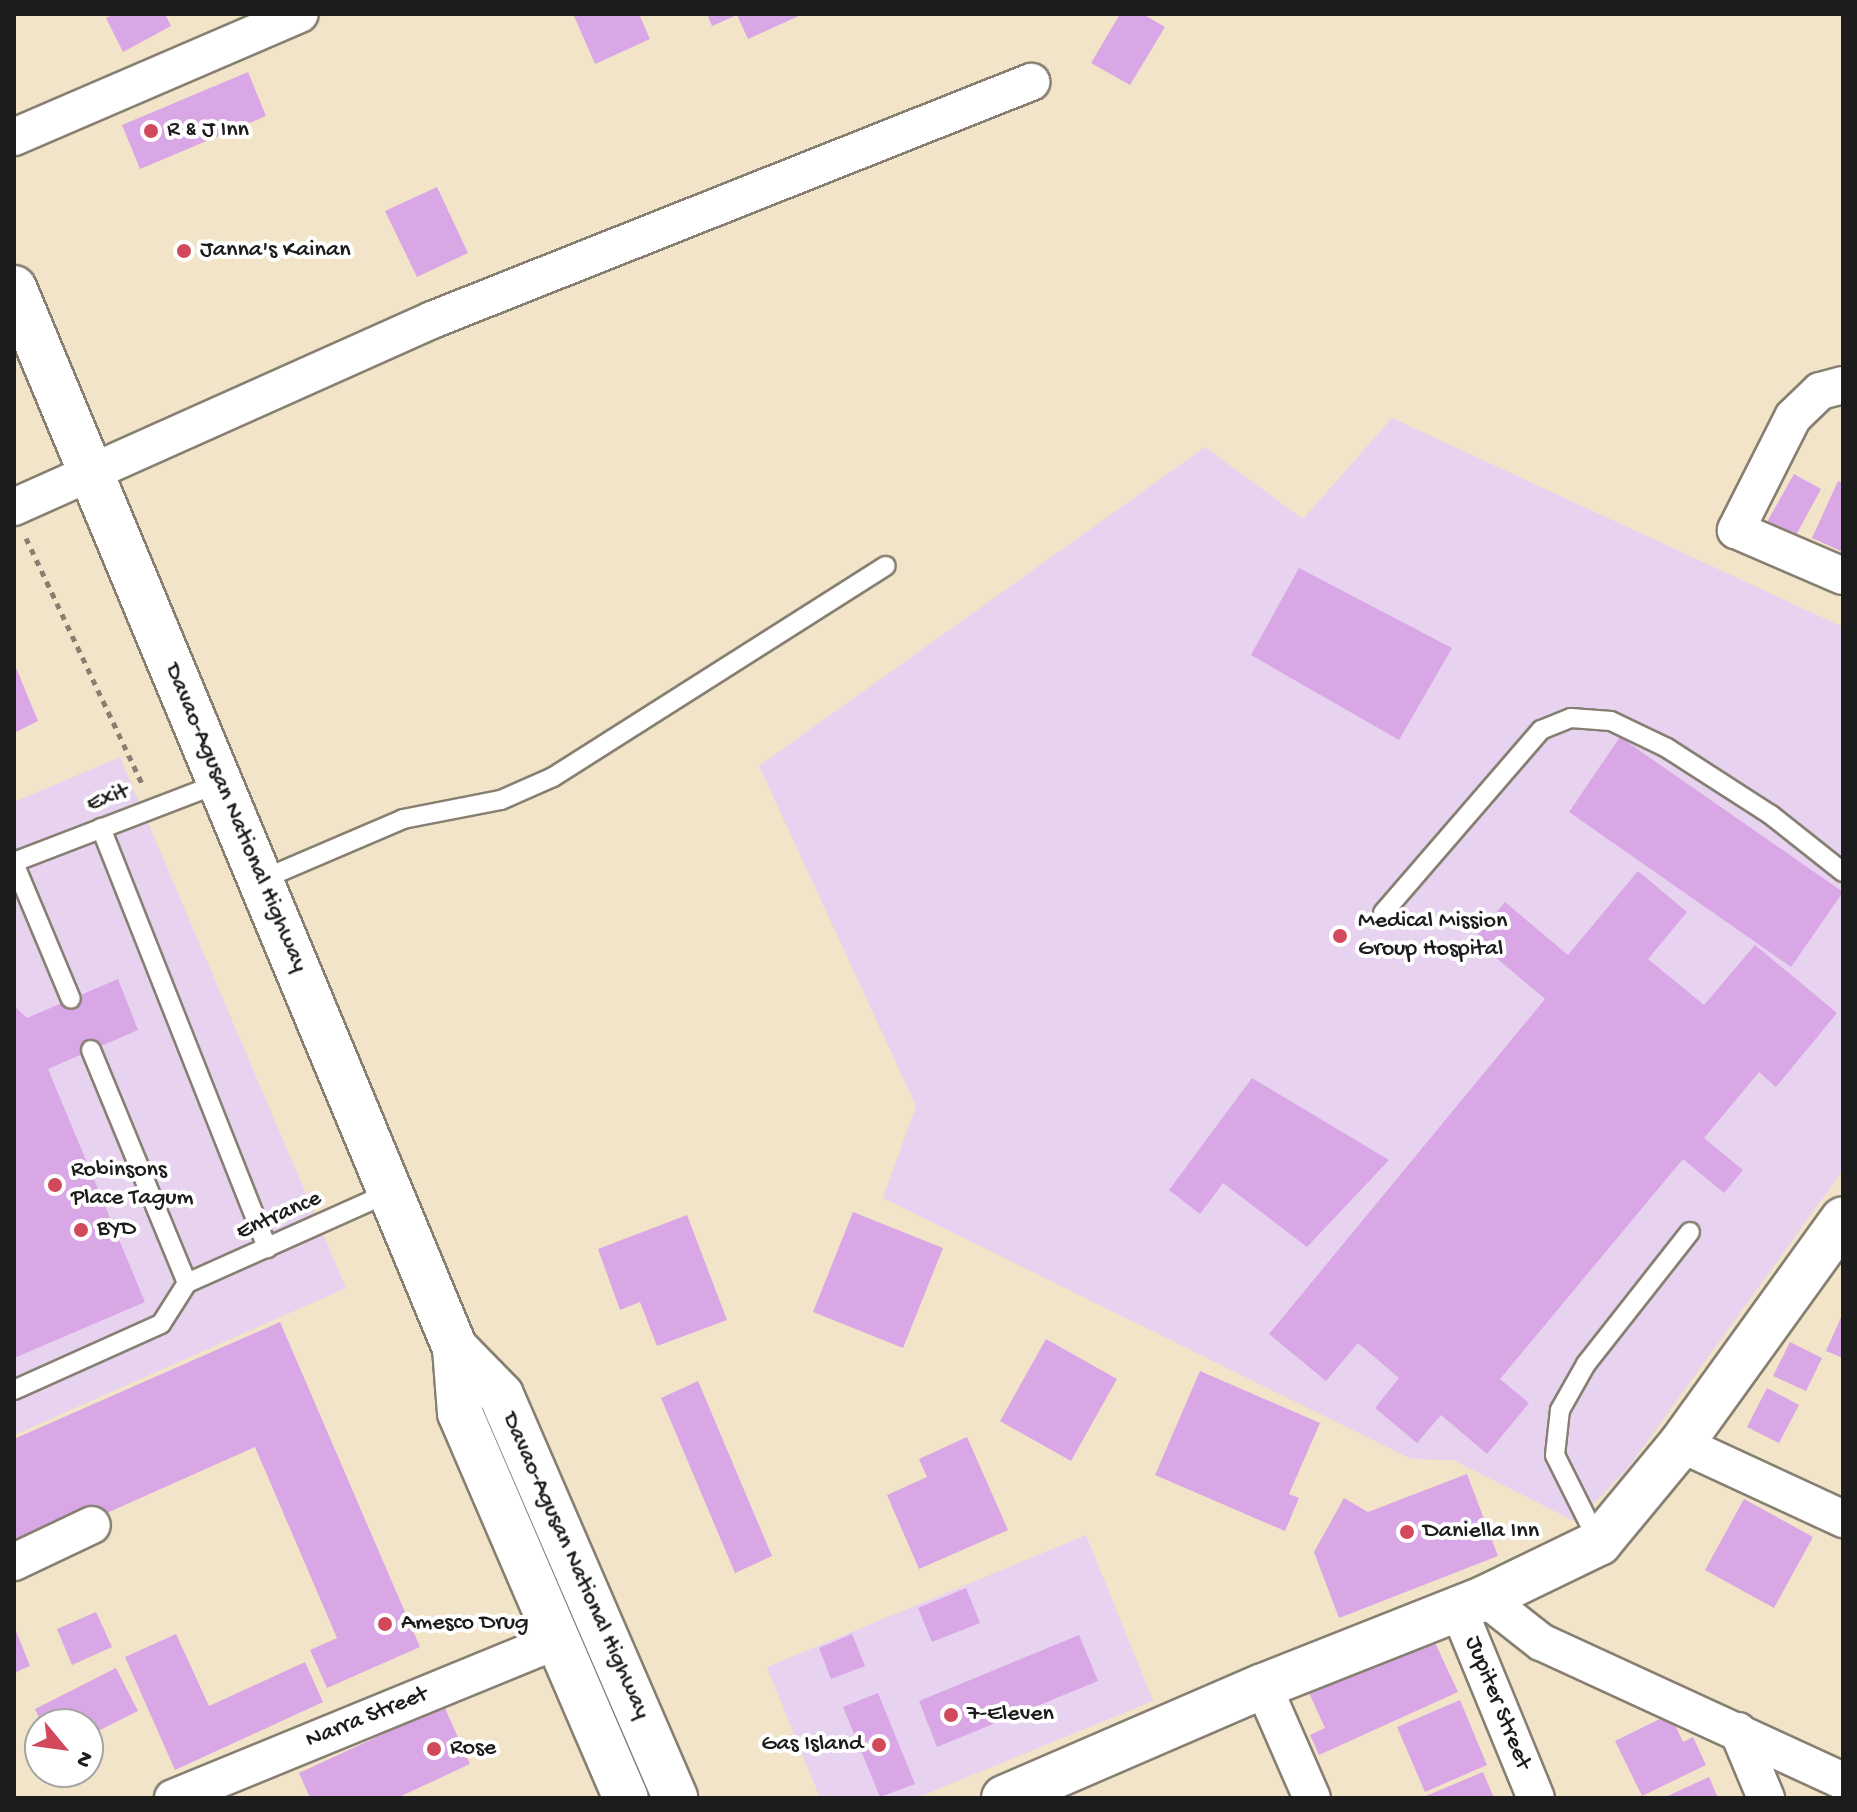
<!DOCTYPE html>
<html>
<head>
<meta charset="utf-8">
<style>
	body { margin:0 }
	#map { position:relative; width:1857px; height:1812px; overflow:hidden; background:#f2e4c8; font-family:"Gochi Hand",sans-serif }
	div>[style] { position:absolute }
	.built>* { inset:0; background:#e7d2ef }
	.building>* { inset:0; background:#daa7e6 }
	.path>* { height:5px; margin-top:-2.5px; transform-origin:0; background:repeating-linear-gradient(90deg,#878072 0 6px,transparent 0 12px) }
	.roads { filter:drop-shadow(2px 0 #878072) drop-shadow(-2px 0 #878072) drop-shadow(0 2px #878072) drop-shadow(0 -2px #878072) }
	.lane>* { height:18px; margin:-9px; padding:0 9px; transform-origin:9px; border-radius:9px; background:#fff }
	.street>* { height:36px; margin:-18px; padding:0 18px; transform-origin:18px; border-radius:18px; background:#fff }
	.secondary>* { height:44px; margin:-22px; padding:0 22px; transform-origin:22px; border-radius:22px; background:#fff }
	.highway>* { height:44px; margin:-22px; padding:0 22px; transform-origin:22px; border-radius:22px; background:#fff }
	.dots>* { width:22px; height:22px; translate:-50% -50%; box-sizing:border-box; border:4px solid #fff; border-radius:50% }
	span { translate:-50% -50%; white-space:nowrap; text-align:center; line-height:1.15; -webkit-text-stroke:8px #fff; paint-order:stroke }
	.poi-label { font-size:24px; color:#1c1c1c }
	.left { translate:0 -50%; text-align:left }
	.right { translate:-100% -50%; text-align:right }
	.street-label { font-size:24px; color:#1c1c1c }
	.frame { position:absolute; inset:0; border:16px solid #1c1c1c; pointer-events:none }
	.north { position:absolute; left:24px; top:1708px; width:80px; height:80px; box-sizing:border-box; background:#fff; border:2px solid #a4a4a4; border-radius:50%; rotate:119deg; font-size:22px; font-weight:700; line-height:32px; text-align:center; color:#1c1c1c }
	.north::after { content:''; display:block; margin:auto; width:28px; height:36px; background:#d1495b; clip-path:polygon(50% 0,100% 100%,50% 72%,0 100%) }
</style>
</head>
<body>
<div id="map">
	<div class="built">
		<i style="clip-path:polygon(1392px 418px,1843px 627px,1843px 1170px,1628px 1468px,1576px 1522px,1453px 1460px,1411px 1459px,883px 1198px,916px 1106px,759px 766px,1205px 447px,1303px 519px)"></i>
		<i style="clip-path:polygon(120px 757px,346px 1288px,14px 1435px,14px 802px)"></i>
		<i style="clip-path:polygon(1086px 1535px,1153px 1701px,916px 1798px,820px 1798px,767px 1667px)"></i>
	</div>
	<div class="building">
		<i style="clip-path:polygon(114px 14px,165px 14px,171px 26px,123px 52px,106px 18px)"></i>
		<i style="clip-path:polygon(639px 14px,650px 39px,595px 64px,574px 16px)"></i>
		<i style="clip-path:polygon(707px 14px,803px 14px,748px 39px,737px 15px,712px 26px)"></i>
		<i style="clip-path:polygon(1120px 14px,1143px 14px,1165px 27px,1130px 85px,1091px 63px)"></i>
		<i style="clip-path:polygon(248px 72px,266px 116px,140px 169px,122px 125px)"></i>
		<i style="clip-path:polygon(437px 187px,468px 253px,417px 277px,385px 211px)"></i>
		<i style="clip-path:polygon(1794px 474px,1821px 489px,1795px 537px,1767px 522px)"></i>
		<i style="clip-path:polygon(1838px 481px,1843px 483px,1843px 552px,1812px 538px)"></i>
		<i style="clip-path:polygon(1299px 568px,1452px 648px,1399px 740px,1251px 655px)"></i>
		<i style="clip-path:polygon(14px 663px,38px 721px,14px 733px)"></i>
		<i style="clip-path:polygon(1620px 737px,1843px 892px,1791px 967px,1569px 812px)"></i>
		<i style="clip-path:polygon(1638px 871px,1687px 912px,1648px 959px,1704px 1005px,1755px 945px,1837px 1013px,1776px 1087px,1759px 1072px,1704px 1138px,1743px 1170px,1724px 1193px,1683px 1159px,1500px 1379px,1529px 1403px,1487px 1454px,1441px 1415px,1417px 1443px,1375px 1408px,1399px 1378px,1358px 1343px,1326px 1381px,1269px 1334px,1545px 999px,1474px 939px,1505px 902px,1568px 955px)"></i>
		<i style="clip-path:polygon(118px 979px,138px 1030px,48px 1069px,145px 1302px,14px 1358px,14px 1006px,27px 1018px)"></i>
		<i style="clip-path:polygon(1252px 1078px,1389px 1160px,1307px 1247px,1223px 1183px,1200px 1214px,1169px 1190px)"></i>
		<i style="clip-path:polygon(853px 1212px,943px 1248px,903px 1348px,813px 1312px)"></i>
		<i style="clip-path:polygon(687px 1215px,727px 1320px,657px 1346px,640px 1302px,620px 1310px,598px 1249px)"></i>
		<i style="clip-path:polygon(1843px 1313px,1843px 1358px,1826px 1351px)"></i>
		<i style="clip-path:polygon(280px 1322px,420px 1647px,327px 1688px,310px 1650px,337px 1638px,255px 1447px,17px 1553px,14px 1546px,14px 1439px)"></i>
		<i style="clip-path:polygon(1046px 1339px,1117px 1379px,1071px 1461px,1000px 1421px)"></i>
		<i style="clip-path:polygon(1790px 1342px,1822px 1358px,1806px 1391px,1773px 1376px)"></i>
		<i style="clip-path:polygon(1200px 1371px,1320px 1423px,1289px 1494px,1299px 1498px,1285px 1531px,1155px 1475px)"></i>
		<i style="clip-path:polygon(698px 1381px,772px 1556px,735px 1573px,661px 1398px)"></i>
		<i style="clip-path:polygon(1767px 1388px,1799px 1405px,1779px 1443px,1747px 1427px)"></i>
		<i style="clip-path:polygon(967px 1437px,1008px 1530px,919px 1569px,887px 1495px,927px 1477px,919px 1459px)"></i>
		<i style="clip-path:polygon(1467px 1474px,1498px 1556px,1339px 1618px,1314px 1552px,1344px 1498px,1368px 1512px)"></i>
		<i style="clip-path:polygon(1744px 1499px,1813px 1537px,1774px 1608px,1705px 1570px)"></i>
		<i style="clip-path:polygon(966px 1588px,980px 1623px,932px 1642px,918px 1608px)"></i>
		<i style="clip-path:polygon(96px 1612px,112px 1647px,72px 1665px,57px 1629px)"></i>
		<i style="clip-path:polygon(14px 1626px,30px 1666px,14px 1673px)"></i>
		<i style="clip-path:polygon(176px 1634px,209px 1706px,305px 1662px,323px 1702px,175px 1770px,125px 1657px)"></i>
		<i style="clip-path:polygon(852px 1634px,865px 1666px,831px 1679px,819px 1648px)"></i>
		<i style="clip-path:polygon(1079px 1635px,1098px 1681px,937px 1747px,919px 1701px)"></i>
		<i style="clip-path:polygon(1432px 1636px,1458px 1692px,1319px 1755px,1310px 1735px,1325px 1728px,1309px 1693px)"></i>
		<i style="clip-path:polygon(116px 1668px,138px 1711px,88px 1736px,88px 1724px,42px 1724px,35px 1709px)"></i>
		<i style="clip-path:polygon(878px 1693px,915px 1784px,880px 1797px,843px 1707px)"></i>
		<i style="clip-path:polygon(1460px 1700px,1487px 1765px,1425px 1792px,1397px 1727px)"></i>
		<i style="clip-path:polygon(444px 1706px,470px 1764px,397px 1798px,310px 1798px,299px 1773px)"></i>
		<i style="clip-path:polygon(1670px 1714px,1683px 1742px,1693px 1737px,1706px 1765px,1642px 1796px,1615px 1741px)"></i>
		<i style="clip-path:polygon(1483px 1772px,1494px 1798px,1421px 1798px)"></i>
		<i style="clip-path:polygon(1709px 1777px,1718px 1798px,1663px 1798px)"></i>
	</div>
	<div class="path">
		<i style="left:26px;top:538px;width:273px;rotate:64.7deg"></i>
	</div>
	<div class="roads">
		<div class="lane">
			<i style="left:101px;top:828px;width:452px;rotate:68.4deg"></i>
			<i style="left:14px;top:862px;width:221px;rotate:-21deg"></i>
			<i style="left:14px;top:863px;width:147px;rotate:67.3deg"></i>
			<i style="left:261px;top:880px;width:155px;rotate:-23.2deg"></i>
			<i style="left:403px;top:819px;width:100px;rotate:-11deg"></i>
			<i style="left:501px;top:800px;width:57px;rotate:-23.9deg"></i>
			<i style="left:553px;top:777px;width:394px;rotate:-32.4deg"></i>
			<i style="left:1383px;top:913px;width:242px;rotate:-49.2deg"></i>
			<i style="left:1541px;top:730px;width:32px;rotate:-22deg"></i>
			<i style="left:1571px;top:718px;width:40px;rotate:4.3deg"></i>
			<i style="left:1611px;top:721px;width:62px;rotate:25.7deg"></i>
			<i style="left:1667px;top:748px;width:124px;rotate:32.8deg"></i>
			<i style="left:1771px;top:815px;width:92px;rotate:38.4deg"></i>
			<i style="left:187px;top:1283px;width:222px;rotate:-24.1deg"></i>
			<i style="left:14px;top:1390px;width:161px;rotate:-24.2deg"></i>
			<i style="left:161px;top:1324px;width:49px;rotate:-57.6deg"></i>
			<i style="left:187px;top:1283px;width:252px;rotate:-112.4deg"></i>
			<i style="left:1599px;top:1543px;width:98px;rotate:-116.6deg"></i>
			<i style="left:1555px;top:1455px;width:45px;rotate:-83.7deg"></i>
			<i style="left:1560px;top:1410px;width:53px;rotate:-60.5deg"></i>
			<i style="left:1586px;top:1364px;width:168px;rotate:-51.8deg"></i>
		</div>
		<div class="street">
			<i style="left:14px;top:137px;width:311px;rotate:-23.3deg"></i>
			<i style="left:1843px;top:385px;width:24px;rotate:165deg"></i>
			<i style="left:1820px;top:391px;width:37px;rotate:136deg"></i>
			<i style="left:1793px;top:417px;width:127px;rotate:116.8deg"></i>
			<i style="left:1736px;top:530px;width:116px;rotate:23.3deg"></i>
			<i style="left:14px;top:507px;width:458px;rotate:-24.1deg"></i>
			<i style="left:432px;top:320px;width:645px;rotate:-21.67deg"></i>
			<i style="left:1681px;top:1444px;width:179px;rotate:24.8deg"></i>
			<i style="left:14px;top:1562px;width:86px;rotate:-25.4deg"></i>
			<i style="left:1485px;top:1598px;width:71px;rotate:38.2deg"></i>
			<i style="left:1541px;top:1642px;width:332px;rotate:24.7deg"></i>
			<i style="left:1458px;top:1608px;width:205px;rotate:67.7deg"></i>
			<i style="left:1263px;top:1686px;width:122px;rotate:66.4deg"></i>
			<i style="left:1738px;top:1731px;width:73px;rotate:67.3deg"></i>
			<i style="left:173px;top:1798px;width:418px;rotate:-22.3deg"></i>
		</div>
		<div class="secondary">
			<i style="left:1004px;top:1798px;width:282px;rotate:-23.4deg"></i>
			<i style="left:1263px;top:1686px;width:239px;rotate:-21.6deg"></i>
			<i style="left:1485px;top:1598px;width:127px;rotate:-25.8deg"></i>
			<i style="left:1599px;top:1543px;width:129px;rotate:-50.4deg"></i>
			<i style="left:1681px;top:1444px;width:277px;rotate:-54.2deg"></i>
		</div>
		<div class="highway">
			<i style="left:14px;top:288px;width:1148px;rotate:67.41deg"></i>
			<i style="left:455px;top:1348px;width:65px;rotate:85.6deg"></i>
			<i style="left:460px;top:1413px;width:419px;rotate:66.7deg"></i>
			<i style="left:455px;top:1348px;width:66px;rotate:45.6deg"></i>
			<i style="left:501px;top:1395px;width:439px;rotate:66.6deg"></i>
		</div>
	</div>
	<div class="dots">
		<i style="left:151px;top:131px;background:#d1495b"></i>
		<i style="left:184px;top:251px;background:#d1495b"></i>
		<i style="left:1340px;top:936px;background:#d1495b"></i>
		<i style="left:55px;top:1185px;background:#d1495b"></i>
		<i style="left:81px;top:1230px;background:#d1495b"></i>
		<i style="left:1407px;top:1532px;background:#d1495b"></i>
		<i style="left:385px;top:1624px;background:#d1495b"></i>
		<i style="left:951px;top:1715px;background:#d1495b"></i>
		<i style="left:879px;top:1745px;background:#d1495b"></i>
		<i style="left:434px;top:1749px;background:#d1495b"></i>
	</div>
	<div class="poi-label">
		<span class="left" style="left:167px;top:131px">R &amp; J Inn</span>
		<span class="left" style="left:200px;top:251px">Janna's Kainan</span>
		<span class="left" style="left:1358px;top:936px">Medical Mission<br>Group Hospital</span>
		<span class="left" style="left:71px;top:1185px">Robinsons<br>Place Tagum</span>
		<span class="left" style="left:97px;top:1230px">BYD</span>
		<span class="left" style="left:1423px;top:1532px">Daniella Inn</span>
		<span class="left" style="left:401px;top:1624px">Amesco Drug</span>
		<span class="left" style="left:967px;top:1715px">7-Eleven</span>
		<span class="right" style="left:863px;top:1745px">Gas Island</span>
		<span class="left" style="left:450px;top:1749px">Rose</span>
	</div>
	<div class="street-label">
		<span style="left:108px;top:799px;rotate:-21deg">Exit</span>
		<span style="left:235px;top:818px;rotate:67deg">Davao-Agusan National Highway</span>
		<span style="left:279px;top:1216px;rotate:-24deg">Entrance</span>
		<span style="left:575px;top:1566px;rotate:66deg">Davao-Agusan National Highway</span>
		<span style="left:1497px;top:1703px;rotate:68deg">Jupiter Street</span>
		<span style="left:367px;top:1718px;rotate:-22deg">Narra Street</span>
	</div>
	<div class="frame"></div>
	<div class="north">N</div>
</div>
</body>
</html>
